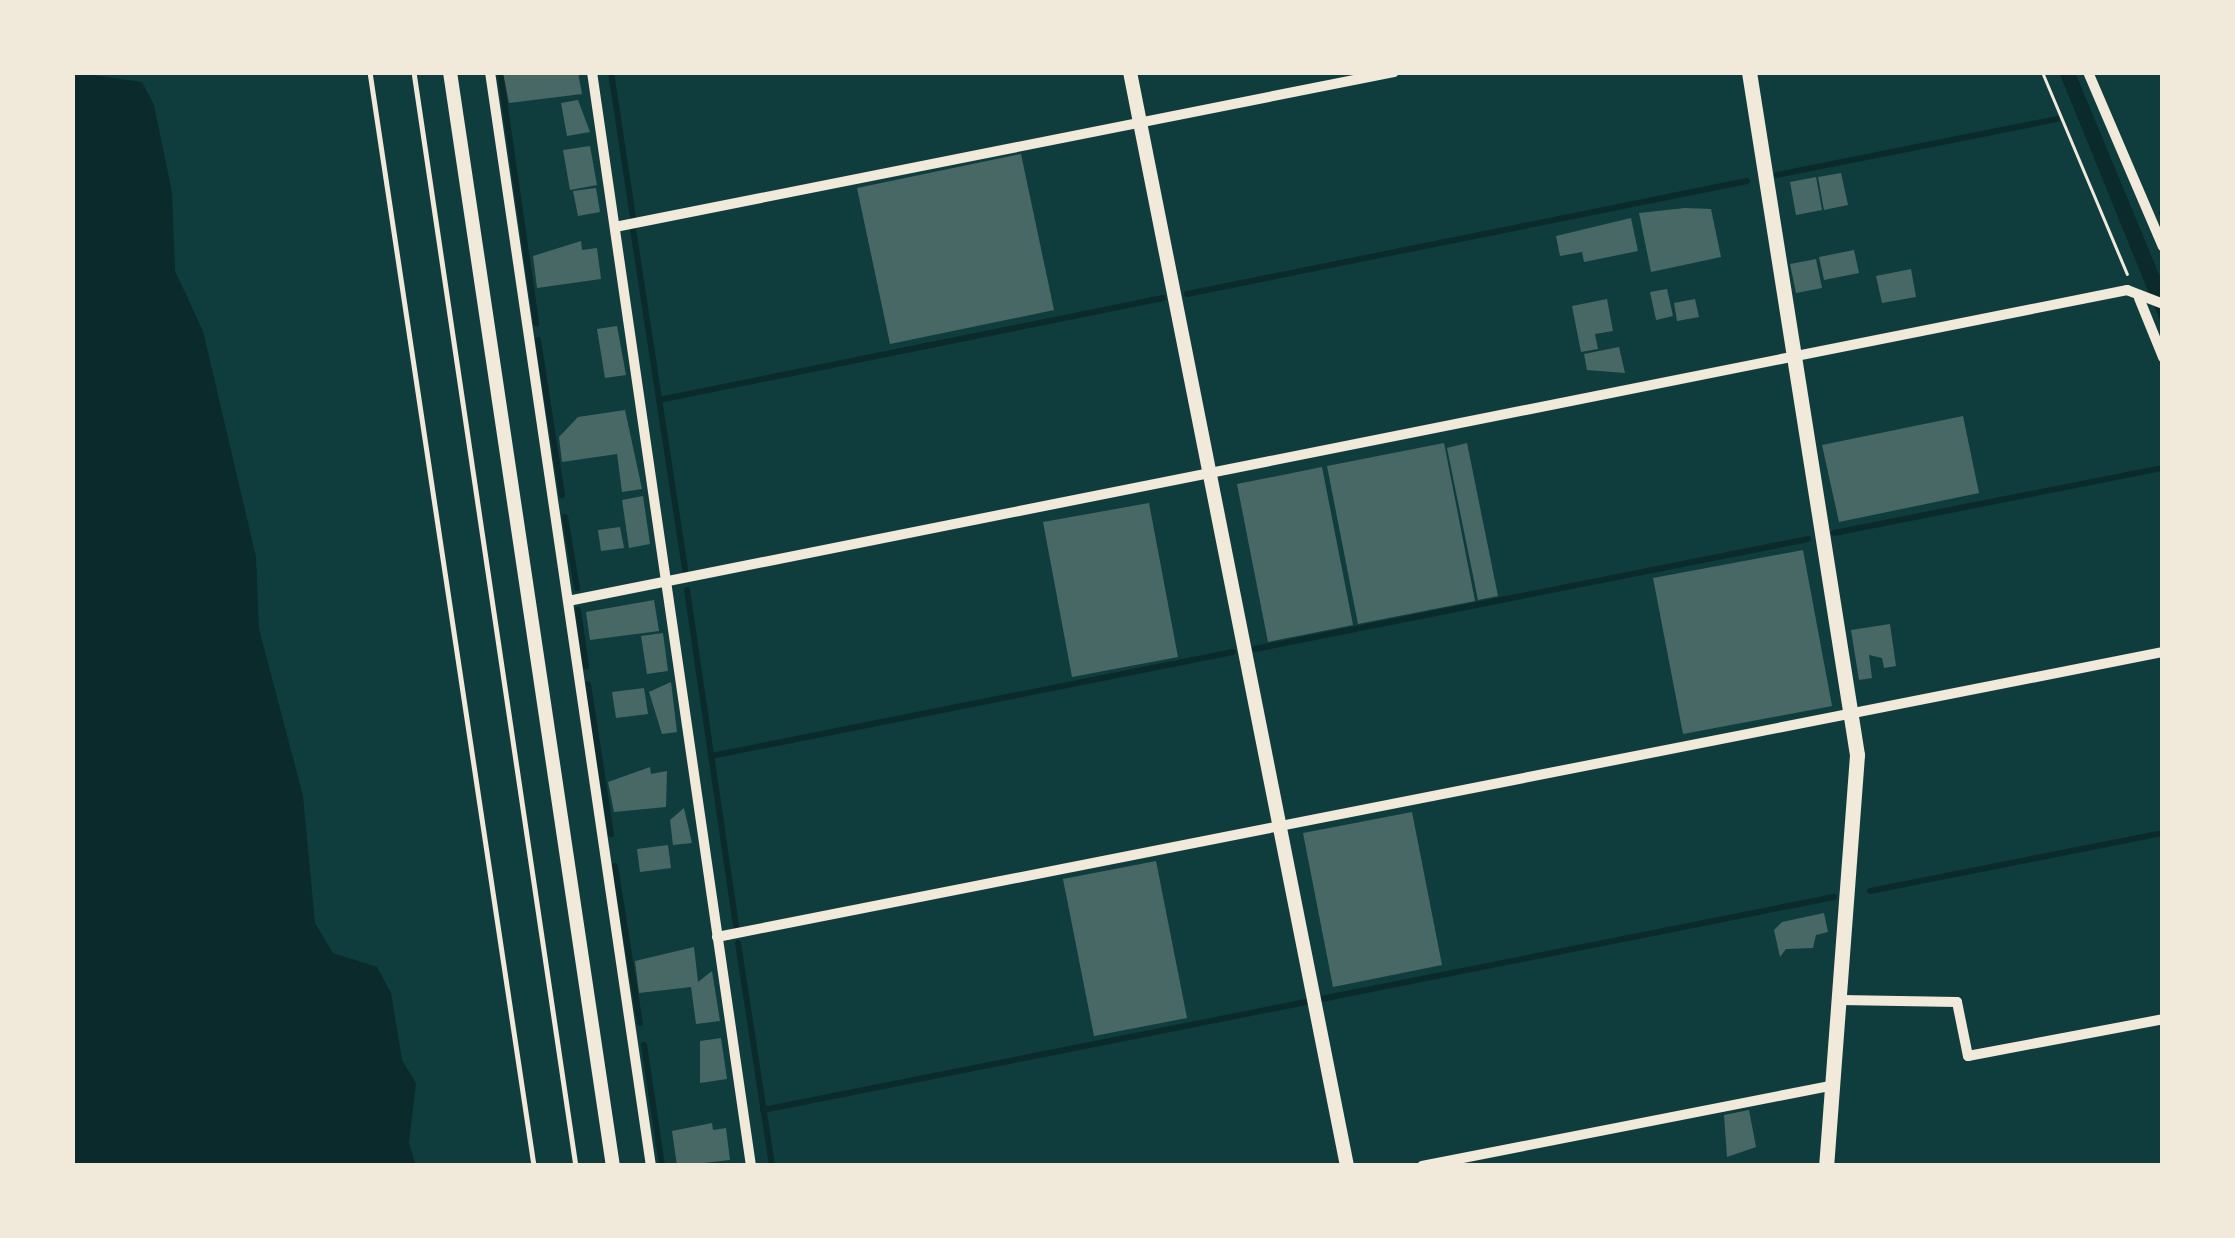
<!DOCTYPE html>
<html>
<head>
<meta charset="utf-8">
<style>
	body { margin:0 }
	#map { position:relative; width:2235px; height:1238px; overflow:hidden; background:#0f3d3e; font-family:Figtree,sans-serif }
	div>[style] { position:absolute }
	.water>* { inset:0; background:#0a2a2b }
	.stream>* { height:6px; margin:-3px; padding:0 3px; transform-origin:3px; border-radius:3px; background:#0a2a2b }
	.building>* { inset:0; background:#486865 }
	.path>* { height:3px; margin:-1.5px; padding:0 1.5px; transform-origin:1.5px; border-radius:1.5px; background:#f1e9da }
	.service>* { height:4.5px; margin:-2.25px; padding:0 2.25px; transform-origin:2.25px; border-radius:2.25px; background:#f1e9da }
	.minor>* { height:10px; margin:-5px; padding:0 5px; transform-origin:5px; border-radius:5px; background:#f1e9da }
	.tertiary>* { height:14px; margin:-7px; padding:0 7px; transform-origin:7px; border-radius:7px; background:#f1e9da }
	.secondary>* { height:15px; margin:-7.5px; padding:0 7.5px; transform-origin:7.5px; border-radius:7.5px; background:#f1e9da }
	span { translate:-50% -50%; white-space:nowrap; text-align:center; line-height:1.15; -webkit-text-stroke:9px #f1e9da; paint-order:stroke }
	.frame { position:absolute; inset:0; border:75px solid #f1e9da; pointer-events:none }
</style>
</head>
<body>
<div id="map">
	<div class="water">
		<i style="clip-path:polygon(72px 72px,142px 82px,154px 105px,172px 192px,175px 271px,203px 331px,256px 557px,259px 629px,303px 796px,315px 923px,333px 953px,377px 967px,391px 993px,402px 1060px,416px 1083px,409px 1143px,416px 1166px,72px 1166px)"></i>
		<i style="clip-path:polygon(2059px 72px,2075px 72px,2163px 284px,2163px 328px)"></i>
	</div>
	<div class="stream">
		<i style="left:500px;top:72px;width:254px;rotate:81.8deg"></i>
		<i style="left:611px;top:72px;width:147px;rotate:81.4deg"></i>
		<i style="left:1777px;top:175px;width:285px;rotate:-11.3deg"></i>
		<i style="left:2162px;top:213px;width:1px"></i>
		<i style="left:633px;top:229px;width:345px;rotate:81.3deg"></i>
		<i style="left:1187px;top:294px;width:571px;rotate:-11.41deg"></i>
		<i style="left:538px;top:340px;width:157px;rotate:81.2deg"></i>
		<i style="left:659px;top:400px;width:514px;rotate:-11.44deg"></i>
		<i style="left:565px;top:517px;width:72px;rotate:80.4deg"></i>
		<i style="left:1834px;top:533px;width:335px;rotate:-11.2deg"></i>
		<i style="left:687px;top:590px;width:340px;rotate:81.7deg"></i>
		<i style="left:578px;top:610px;width:57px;rotate:81.9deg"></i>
		<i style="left:1255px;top:649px;width:564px;rotate:-11.25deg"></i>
		<i style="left:588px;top:684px;width:152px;rotate:81.3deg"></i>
		<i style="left:711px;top:756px;width:532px;rotate:-11.27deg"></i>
		<i style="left:615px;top:866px;width:159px;rotate:81deg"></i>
		<i style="left:1870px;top:891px;width:299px;rotate:-11.2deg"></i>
		<i style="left:738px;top:943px;width:226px;rotate:81.3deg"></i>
		<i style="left:644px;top:1045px;width:122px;rotate:81.5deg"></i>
		<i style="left:763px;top:1110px;width:1092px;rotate:-11.25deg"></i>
	</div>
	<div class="building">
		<i style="clip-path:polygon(503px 72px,578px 72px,582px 94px,509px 103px)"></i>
		<i style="clip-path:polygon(578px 100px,590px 132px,567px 136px,561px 103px)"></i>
		<i style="clip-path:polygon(590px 146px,597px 185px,570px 190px,563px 150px)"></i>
		<i style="clip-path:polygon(1021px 154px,1054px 310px,890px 344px,857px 188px)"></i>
		<i style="clip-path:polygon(1841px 173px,1848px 205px,1824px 210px,1818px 177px)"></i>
		<i style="clip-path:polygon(1816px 177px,1822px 210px,1796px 215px,1790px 182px)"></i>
		<i style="clip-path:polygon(596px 188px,600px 212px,578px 216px,573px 191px)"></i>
		<i style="clip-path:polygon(1685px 208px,1711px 209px,1721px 257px,1651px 272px,1639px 213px)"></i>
		<i style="clip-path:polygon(1631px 218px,1638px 251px,1584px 262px,1582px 252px,1560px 256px,1556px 236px)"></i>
		<i style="clip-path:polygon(581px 241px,582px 250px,597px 248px,601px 279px,537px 288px,533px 256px)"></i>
		<i style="clip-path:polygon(1854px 250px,1859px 273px,1824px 280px,1819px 257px)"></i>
		<i style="clip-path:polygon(1816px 259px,1822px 288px,1796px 293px,1790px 264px)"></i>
		<i style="clip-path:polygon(1911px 269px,1916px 297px,1882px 303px,1876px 276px)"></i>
		<i style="clip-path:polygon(1667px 289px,1673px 316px,1656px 320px,1650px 292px)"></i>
		<i style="clip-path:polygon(1607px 299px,1613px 331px,1595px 334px,1598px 349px,1581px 352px,1572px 306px)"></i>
		<i style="clip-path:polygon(1695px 299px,1699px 317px,1677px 321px,1674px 303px)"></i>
		<i style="clip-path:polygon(617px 326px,626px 375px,605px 378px,597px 329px)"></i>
		<i style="clip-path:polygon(1619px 347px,1625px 373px,1587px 370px,1584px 354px)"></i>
		<i style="clip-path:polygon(625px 410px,642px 489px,622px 492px,617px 454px,562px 462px,559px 437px,578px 417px)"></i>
		<i style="clip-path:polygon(1963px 416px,1979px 493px,1839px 522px,1822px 445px)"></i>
		<i style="clip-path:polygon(1444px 443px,1475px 601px,1358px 624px,1327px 466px)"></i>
		<i style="clip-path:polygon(1467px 443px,1498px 596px,1478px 600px,1447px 448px)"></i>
		<i style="clip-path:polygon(1322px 467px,1353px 625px,1268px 642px,1237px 484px)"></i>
		<i style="clip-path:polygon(643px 496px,650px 544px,629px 548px,622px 500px)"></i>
		<i style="clip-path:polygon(1149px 503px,1178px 657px,1072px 677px,1043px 522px)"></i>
		<i style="clip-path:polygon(620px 527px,624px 548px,601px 551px,598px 530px)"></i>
		<i style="clip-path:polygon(1803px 550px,1832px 706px,1683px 734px,1653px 578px)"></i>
		<i style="clip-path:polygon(654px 600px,659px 631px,590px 640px,586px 612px)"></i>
		<i style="clip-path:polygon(1890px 624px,1896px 666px,1884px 668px,1882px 658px,1869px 655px,1872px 678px,1859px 680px,1851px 630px)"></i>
		<i style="clip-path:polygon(663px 633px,668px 671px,647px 674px,641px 636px)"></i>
		<i style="clip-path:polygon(671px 682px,677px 732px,662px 734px,649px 692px)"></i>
		<i style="clip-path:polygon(644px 688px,648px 714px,616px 718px,612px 692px)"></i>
		<i style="clip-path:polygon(650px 767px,651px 774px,667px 771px,666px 807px,614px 812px,608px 782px)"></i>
		<i style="clip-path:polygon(684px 808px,692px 843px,673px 845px,670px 820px)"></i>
		<i style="clip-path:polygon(1412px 812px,1442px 965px,1333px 987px,1303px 833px)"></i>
		<i style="clip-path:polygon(668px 845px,671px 868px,640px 872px,637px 849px)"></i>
		<i style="clip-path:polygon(1156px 861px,1187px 1018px,1094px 1036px,1063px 879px)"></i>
		<i style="clip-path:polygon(1824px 913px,1828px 932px,1816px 935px,1813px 948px,1786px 949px,1780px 957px,1774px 930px,1782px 922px)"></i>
		<i style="clip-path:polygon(694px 947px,698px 982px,712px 971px,720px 1021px,696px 1024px,691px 987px,639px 993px,635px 961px)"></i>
		<i style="clip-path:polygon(721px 1038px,727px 1079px,700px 1083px,700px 1041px)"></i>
		<i style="clip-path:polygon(1749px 1110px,1756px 1147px,1727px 1157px,1724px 1115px)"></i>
		<i style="clip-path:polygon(712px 1123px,713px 1130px,726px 1128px,730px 1160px,677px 1166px,672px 1131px)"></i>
	</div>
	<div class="path">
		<i style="left:2042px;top:72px;width:219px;rotate:67.2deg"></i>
	</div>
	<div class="service">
		<i style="left:370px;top:72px;width:1106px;rotate:81.47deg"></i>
		<i style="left:414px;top:72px;width:1106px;rotate:81.58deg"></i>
	</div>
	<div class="minor">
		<i style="left:490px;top:72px;width:1106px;rotate:81.63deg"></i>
		<i style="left:592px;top:72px;width:1105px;rotate:81.73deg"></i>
		<i style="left:2088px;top:72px;width:190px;rotate:66.8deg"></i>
		<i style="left:615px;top:227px;width:794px;rotate:-11.25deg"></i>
		<i style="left:2139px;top:298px;width:64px;rotate:67.9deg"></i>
		<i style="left:568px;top:601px;width:1590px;rotate:-11.28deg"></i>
		<i style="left:2127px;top:290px;width:39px;rotate:21deg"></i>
		<i style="left:717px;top:937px;width:1474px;rotate:-11.15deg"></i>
		<i style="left:1841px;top:1000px;width:116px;rotate:1deg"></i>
		<i style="left:1957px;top:1002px;width:55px;rotate:78.5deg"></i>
		<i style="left:1968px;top:1056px;width:198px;rotate:-10.7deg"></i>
		<i style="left:1422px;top:1166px;width:420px;rotate:-11.1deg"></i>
	</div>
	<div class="tertiary">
		<i style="left:450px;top:72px;width:1106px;rotate:81.53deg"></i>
		<i style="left:1130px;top:72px;width:1115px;rotate:78.78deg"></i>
	</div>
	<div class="secondary">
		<i style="left:1749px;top:72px;width:691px;rotate:81.01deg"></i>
		<i style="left:1857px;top:755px;width:412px;rotate:94.3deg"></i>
	</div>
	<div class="frame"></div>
</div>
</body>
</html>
